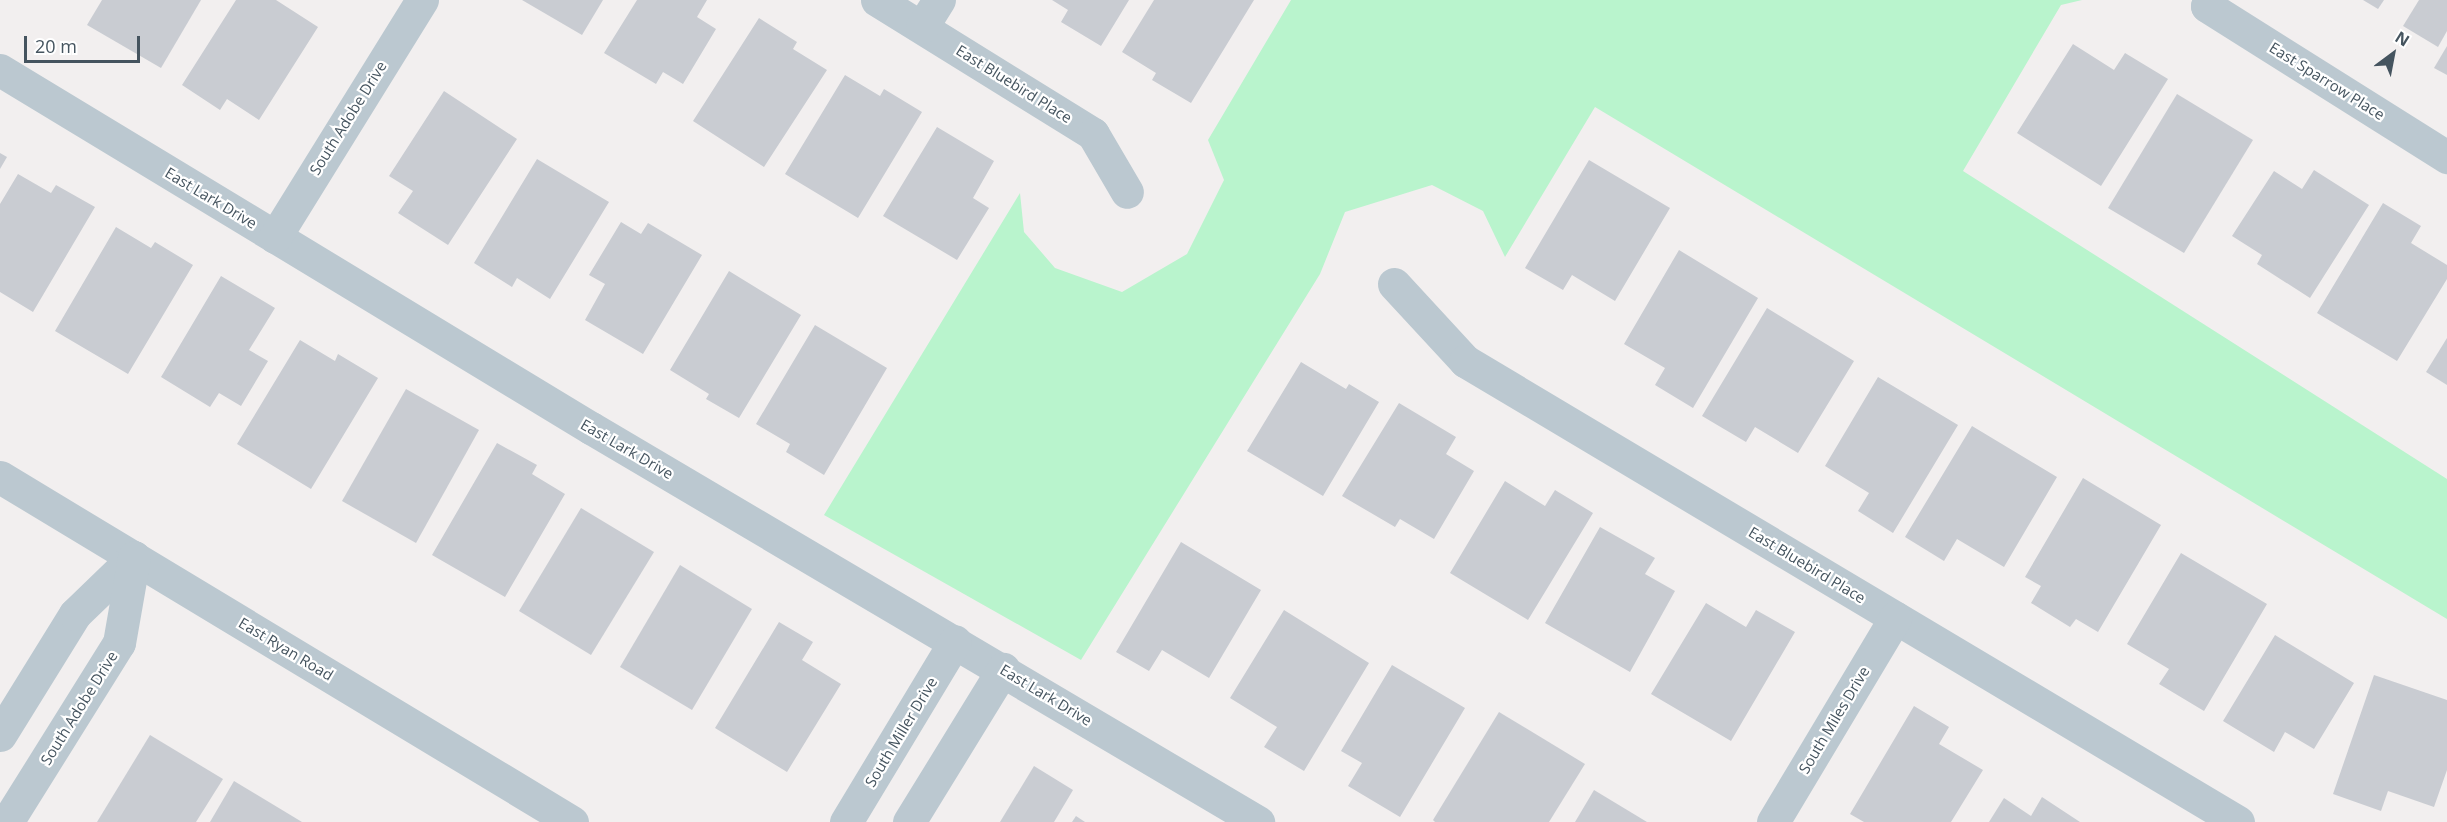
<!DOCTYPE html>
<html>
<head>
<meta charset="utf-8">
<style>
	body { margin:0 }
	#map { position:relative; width:2447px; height:822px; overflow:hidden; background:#f2efef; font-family:"Open Sans",sans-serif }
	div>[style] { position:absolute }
	.green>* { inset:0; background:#b9f4cd }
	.building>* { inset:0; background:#c9ccd2 }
	.minor>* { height:33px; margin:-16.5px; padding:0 16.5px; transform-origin:16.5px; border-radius:16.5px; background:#bbc8d0 }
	span { translate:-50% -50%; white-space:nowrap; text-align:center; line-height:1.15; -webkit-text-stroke:4.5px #fff; paint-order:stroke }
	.street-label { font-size:15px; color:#45545f }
	.north { position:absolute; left:2363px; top:24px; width:60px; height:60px; -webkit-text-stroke:4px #fff; paint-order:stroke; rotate:32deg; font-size:16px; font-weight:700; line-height:24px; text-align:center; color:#45545f }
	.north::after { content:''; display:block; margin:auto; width:21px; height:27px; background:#45545f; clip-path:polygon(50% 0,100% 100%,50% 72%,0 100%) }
	.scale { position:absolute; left:24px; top:36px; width:116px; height:27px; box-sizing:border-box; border:3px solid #45545f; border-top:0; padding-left:8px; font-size:18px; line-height:21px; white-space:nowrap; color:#45545f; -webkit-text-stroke:4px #fff; paint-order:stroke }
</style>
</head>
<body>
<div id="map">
	<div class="green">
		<i style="clip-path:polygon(1291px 0,2082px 0,2061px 5px,1963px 171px,2447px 479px,2447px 619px,1595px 107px,1505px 257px,1483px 211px,1432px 185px,1345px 212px,1320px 274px,1081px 660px,824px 515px,1020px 193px,1024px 232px,1055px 268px,1122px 292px,1187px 254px,1224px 180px,1208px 140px)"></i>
	</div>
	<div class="building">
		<i style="clip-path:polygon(102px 0,201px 0,161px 68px,87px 25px)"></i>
		<i style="clip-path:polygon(236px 0,276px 0,318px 27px,259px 120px,227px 99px,220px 110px,182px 85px)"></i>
		<i style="clip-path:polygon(522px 0,603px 0,582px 35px)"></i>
		<i style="clip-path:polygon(637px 0,707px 0,697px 17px,716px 29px,683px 84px,663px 72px,656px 84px,604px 53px)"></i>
		<i style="clip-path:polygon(1052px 0,1129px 0,1101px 46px,1061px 22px,1068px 10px)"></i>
		<i style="clip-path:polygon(1154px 0,1254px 0,1191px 103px,1152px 80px,1156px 73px,1122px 52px)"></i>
		<i style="clip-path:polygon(2363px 0,2384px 0,2378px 9px)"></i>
		<i style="clip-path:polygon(2419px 0,2447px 0,2447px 31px,2438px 47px,2403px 26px)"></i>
		<i style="clip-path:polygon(759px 18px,797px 42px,793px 49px,827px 70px,764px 167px,693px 121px)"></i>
		<i style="clip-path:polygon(2073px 44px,2114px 70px,2125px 53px,2168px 79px,2101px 186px,2017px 133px)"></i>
		<i style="clip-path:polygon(2447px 46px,2447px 75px,2434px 68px)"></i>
		<i style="clip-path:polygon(845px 75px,880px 96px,884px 89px,922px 112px,858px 218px,785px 174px)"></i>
		<i style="clip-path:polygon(444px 91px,517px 139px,448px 245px,398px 213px,413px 191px,389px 176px)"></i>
		<i style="clip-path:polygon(2177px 94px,2253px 140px,2184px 253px,2108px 208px)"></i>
		<i style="clip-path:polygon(937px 127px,994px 161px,973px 198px,989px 208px,957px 260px,883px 216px)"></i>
		<i style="clip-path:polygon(0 153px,7px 157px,0 169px)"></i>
		<i style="clip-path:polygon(537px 159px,609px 202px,550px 299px,517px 278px,512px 287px,474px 263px)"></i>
		<i style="clip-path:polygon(1589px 160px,1670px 208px,1615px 301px,1572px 275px,1563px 290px,1525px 268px)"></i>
		<i style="clip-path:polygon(2314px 170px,2369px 205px,2310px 298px,2257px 264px,2262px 255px,2232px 236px,2274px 171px,2302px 189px)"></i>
		<i style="clip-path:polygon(18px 174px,51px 193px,56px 185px,95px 207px,33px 312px,0 292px,0 204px)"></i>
		<i style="clip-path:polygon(2383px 203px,2421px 226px,2411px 243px,2447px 265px,2447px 279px,2397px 361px,2317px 313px)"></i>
		<i style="clip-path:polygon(621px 222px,641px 234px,648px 223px,702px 255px,643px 354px,585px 320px,605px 284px,589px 275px)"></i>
		<i style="clip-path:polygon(116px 227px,151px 248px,155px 242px,193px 265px,128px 374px,55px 331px)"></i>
		<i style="clip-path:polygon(1679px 250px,1758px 298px,1693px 408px,1655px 385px,1665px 368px,1624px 344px)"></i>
		<i style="clip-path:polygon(729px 271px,801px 315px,739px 418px,706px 399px,709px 394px,670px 370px)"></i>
		<i style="clip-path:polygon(221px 276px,275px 308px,249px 350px,268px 361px,241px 406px,219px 393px,210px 407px,161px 377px)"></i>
		<i style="clip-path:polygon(1767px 308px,1854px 361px,1798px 453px,1755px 427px,1746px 442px,1702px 416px)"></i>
		<i style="clip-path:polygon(815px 325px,887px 368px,824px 475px,786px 452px,790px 444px,756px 424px)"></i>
		<i style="clip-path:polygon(2447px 338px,2447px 385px,2426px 372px)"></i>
		<i style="clip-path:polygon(300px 340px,335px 361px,338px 354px,378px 378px,311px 489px,237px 444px)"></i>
		<i style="clip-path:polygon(1301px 362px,1346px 389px,1349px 384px,1379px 402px,1323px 496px,1247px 451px)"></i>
		<i style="clip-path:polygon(1878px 377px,1958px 425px,1893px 533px,1858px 511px,1869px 493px,1825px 466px)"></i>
		<i style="clip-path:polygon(406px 389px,479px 430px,416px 543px,342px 501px)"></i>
		<i style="clip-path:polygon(1399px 403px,1456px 437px,1446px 454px,1474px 471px,1434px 539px,1400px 519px,1395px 527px,1342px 496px)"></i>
		<i style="clip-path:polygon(1972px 426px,2057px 477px,2004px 567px,1957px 539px,1944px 561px,1905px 537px)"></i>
		<i style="clip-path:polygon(497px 443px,537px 465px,532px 474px,565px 494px,505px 597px,432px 555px)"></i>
		<i style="clip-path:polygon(2083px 478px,2161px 525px,2098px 632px,2076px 619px,2070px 627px,2031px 603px,2041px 586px,2025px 577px)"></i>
		<i style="clip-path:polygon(1505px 481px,1545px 506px,1555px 490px,1593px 513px,1528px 620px,1450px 573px)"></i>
		<i style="clip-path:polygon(581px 508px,654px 552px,591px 655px,519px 611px)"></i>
		<i style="clip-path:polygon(1600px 527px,1655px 558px,1645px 574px,1675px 591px,1630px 672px,1545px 623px)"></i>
		<i style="clip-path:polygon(1181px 542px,1261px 590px,1209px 678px,1162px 650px,1149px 671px,1116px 652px)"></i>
		<i style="clip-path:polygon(2181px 553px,2267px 604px,2204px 711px,2159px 684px,2169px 669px,2127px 644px)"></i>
		<i style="clip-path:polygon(680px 565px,752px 609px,692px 710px,620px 667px)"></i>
		<i style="clip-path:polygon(1706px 603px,1746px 627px,1756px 610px,1795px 632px,1731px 741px,1651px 694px)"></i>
		<i style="clip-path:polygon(1284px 610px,1369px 663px,1304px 771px,1264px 747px,1277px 727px,1230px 698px)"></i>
		<i style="clip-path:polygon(779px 622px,813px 642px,802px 660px,841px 684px,787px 772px,715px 728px)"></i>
		<i style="clip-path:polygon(2275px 635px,2354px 683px,2314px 749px,2285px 732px,2274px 752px,2223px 721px)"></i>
		<i style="clip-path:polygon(1392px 665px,1465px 708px,1400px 817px,1348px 786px,1362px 763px,1341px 751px)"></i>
		<i style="clip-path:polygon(2374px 675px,2447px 700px,2447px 770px,2434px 807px,2388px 791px,2381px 811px,2333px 794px)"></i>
		<i style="clip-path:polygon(1914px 706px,1949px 727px,1939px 744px,1983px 770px,1951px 822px,1864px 822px,1850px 814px)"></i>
		<i style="clip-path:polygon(1499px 712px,1585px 764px,1549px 822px,1435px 822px,1433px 820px)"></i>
		<i style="clip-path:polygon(150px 735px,223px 779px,196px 822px,97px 822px)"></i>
		<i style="clip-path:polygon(1034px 766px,1073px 790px,1054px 822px,1000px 822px)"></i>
		<i style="clip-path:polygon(234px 781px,302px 822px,210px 822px)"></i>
		<i style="clip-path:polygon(1594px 790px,1647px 822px,1575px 822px)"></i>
		<i style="clip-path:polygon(2042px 797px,2080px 822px,1989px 822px,2004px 798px,2031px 816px)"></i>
		<i style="clip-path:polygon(1076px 816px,1085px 822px,1072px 822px)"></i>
	</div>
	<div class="minor">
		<i style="left:877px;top:0;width:254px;rotate:31.8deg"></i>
		<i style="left:1093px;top:134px;width:67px;rotate:59.6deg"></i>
		<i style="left:2211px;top:0;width:7px;rotate:124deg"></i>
		<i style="left:2207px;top:6px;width:284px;rotate:32.2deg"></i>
		<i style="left:922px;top:27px;width:32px;rotate:-58deg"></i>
		<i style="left:0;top:70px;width:691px;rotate:31.21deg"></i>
		<i style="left:591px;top:428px;width:775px;rotate:30.57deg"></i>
		<i style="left:275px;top:237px;width:279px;rotate:-58.2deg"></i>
		<i style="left:1394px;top:284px;width:105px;rotate:47.3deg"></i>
		<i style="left:1465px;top:361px;width:900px;rotate:30.81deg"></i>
		<i style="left:0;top:477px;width:668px;rotate:31.1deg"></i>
		<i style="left:0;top:735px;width:142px;rotate:-58.2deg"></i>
		<i style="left:75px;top:614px;width:82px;rotate:-44deg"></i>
		<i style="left:7px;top:822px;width:211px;rotate:-58deg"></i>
		<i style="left:119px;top:643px;width:87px;rotate:-80.1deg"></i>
		<i style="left:846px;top:822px;width:211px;rotate:-58.9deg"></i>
		<i style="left:909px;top:822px;width:180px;rotate:-58.4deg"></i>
		<i style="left:1773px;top:822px;width:238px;rotate:-59.1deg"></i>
	</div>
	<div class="street-label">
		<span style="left:2327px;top:81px;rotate:32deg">East Sparrow Place</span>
		<span style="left:1014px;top:84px;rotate:32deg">East Bluebird Place</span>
		<span style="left:348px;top:118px;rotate:-58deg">South Adobe Drive</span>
		<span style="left:211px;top:198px;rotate:31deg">East Lark Drive</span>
		<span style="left:627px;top:449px;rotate:30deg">East Lark Drive</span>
		<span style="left:1807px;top:565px;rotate:31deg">East Bluebird Place</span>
		<span style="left:286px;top:649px;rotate:31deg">East Ryan Road</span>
		<span style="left:1046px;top:695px;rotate:31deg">East Lark Drive</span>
		<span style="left:79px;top:708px;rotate:-58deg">South Adobe Drive</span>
		<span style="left:1834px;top:720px;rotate:-59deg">South Miles Drive</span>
		<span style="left:901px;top:732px;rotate:-59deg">South Miller Drive</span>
	</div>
	<div class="north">N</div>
	<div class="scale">20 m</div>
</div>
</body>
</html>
